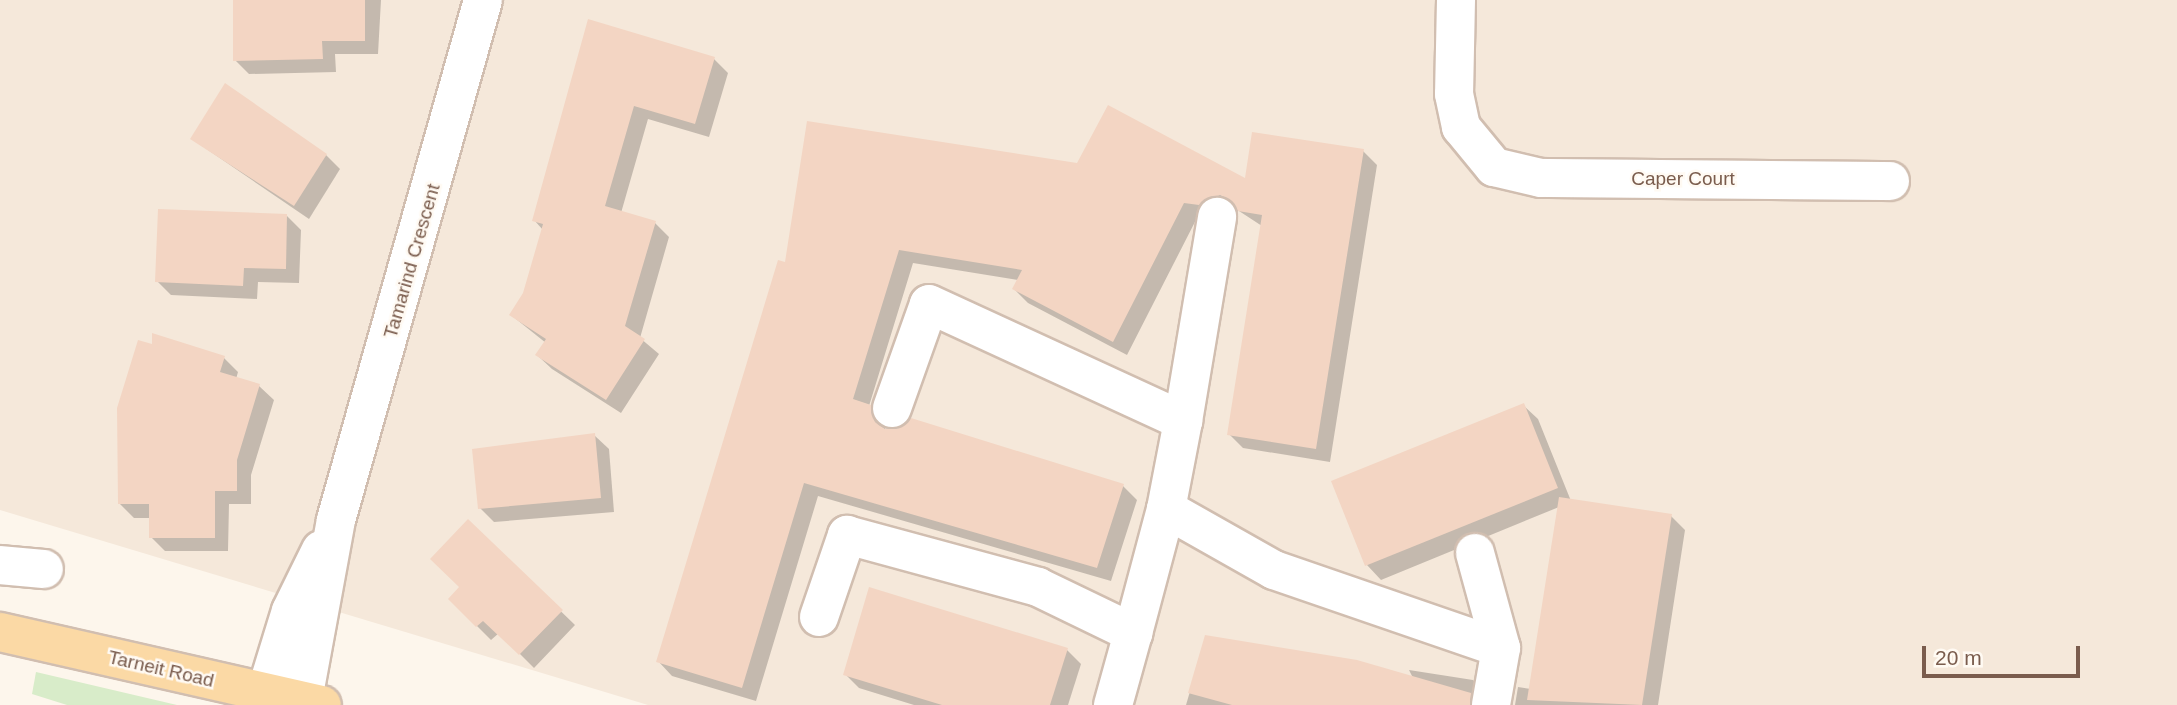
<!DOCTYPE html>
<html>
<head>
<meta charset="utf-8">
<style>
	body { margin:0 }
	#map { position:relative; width:2177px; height:705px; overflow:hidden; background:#fdf6ec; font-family:Arial,sans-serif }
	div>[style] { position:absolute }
	.residential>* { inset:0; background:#f5e8da }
	.green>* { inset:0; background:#d8ecc9 }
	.shadow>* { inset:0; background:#0003 }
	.building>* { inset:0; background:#f3d5c3 }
	.roads { filter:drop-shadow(2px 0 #d1beb0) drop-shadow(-2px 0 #d1beb0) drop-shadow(0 2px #d1beb0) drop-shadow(0 -2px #d1beb0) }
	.minor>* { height:38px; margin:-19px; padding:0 19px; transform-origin:19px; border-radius:19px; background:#fff }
	.major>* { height:38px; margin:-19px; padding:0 19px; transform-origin:19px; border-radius:19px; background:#fbd9a5 }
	span { translate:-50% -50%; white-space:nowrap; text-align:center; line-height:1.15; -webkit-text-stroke:5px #fffaf3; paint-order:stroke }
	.street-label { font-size:19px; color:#7a5c4d }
	.scale { position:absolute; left:1922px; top:646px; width:158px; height:32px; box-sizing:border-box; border:4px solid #7a5c4d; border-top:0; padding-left:9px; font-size:21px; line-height:24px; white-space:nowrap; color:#7a5c4d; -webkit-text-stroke:5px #fffaf3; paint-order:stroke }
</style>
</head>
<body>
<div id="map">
	<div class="residential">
		<i style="clip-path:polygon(0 0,2177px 0,2177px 705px,648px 705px,0 510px)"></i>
	</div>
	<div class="green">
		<i style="clip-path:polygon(36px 672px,177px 705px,67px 705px,32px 694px)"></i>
	</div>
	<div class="shadow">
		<i style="clip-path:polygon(235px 0,381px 0,378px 54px,335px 54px,336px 72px,249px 74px,235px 60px)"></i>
		<i style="clip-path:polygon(589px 21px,714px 59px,728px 73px,709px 137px,648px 119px,621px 213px,655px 223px,669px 237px,640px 338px,659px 354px,621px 413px,552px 369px,537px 355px,546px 343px,511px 315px,524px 294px,543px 230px,534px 220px)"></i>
		<i style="clip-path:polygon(192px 139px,326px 155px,340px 169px,309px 219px)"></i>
		<i style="clip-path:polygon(1363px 151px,1377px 165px,1330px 462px,1243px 448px,1229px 434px,1262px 226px,1239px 211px,1198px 216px,1127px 355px,1028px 303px,1014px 289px,1018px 280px,913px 263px,869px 406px,887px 431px,1123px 486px,1137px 500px,1111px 581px,818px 496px,756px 701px,672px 676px,658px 661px,786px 264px,1078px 165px,1246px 181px)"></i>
		<i style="clip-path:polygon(287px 216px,301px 230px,299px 283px,258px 282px,257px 299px,171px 295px,157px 281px)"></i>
		<i style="clip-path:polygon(224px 358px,238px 372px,236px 379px,259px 386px,274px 400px,251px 475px,251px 504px,229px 504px,228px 551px,165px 551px,151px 537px,151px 518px,134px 518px,119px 503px)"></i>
		<i style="clip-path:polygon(1523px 405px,1538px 419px,1571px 501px,1671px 516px,1685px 530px,1658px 705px,1515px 705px,1518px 687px,1531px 689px,1559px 507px,1381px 580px,1367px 565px,1333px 482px)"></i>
		<i style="clip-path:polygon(594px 435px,609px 449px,614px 512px,494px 522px,480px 508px)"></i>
		<i style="clip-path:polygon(468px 521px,575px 625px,534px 668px,499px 633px,491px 640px,450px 599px,462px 587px)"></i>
		<i style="clip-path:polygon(1206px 637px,1296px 705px,1186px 705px)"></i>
		<i style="clip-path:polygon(1067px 650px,1081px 664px,1068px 705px,914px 705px,859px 688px,845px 674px)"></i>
		<i style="clip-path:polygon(1409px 670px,1473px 680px,1487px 694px,1486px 705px,1343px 705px,1413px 678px)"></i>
	</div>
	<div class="building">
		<i style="clip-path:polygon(233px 0,365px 0,365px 41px,322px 41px,323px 59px,233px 61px)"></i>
		<i style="clip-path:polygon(588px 19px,715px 57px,695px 124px,634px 106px,605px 206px,656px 221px,625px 326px,645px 339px,606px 400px,535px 355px,546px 339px,509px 315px,523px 293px,543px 224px,532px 221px)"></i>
		<i style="clip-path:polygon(225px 83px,327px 154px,294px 206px,190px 139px)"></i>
		<i style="clip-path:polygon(1108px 105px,1245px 178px,1252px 132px,1364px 149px,1316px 449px,1227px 435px,1262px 215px,1238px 211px,1230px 200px,1220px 195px,1199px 205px,1184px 203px,1113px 342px,1012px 289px,1022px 270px,899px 250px,853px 399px,871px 405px,875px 422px,885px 429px,897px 429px,911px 418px,1124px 484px,1097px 568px,804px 483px,742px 688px,656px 662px,778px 260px,785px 262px,807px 121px,1077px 163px)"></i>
		<i style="clip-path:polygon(158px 209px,287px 214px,286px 269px,244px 268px,243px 286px,155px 282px)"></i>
		<i style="clip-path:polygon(152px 333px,225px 356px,220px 372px,260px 384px,237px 460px,237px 491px,215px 491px,215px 538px,149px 538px,149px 504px,118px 504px,117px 408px,138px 340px,152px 344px)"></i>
		<i style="clip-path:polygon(1524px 403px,1558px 488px,1365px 566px,1331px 481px)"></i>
		<i style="clip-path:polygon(595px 433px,601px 498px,478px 509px,472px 449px)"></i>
		<i style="clip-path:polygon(1559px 497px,1672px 514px,1642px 705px,1527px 700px)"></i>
		<i style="clip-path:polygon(468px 519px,563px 610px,519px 655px,483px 621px,476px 627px,448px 599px,459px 587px,430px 559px)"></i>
		<i style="clip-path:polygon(869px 587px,1068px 648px,1050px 705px,942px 705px,843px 675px)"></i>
		<i style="clip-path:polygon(1205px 635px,1357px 660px,1471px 693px,1470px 705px,1232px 705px,1188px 693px)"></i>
	</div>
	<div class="roads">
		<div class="minor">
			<i style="left:1456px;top:0;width:94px;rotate:91.2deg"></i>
			<i style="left:1454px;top:94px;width:34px;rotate:78deg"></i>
			<i style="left:1461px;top:127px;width:52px;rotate:50.5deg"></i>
			<i style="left:1494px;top:167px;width:48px;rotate:13.2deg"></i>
			<i style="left:1541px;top:178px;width:349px;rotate:0.5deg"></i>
			<i style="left:892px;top:408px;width:110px;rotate:-70.4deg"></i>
			<i style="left:929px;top:304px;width:280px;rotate:24.7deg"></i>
			<i style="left:1183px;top:421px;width:90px;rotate:100.9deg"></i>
			<i style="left:1183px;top:421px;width:207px;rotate:-80.5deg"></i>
			<i style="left:1475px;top:553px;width:98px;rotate:74.7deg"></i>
			<i style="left:0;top:565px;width:44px;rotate:5.2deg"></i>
			<i style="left:819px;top:617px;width:87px;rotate:-71.1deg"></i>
			<i style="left:847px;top:535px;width:198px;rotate:15.2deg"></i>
			<i style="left:1038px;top:587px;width:106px;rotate:25.8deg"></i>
			<i style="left:1133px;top:633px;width:75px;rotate:105.5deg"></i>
			<i style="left:1133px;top:633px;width:128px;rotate:-75.1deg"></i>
			<i style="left:1166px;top:509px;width:124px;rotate:29.5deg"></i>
			<i style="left:1274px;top:570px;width:240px;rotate:19deg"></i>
			<i style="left:1501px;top:648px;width:58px;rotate:100deg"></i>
			<i style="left:262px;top:705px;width:98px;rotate:-72.9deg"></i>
			<i style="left:291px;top:611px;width:68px;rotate:-63.8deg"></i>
			<i style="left:302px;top:705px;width:188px;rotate:-79.6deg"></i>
			<i style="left:336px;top:520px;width:540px;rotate:-74.21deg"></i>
		</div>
		<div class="major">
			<i style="left:0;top:632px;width:330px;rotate:12.8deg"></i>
		</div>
	</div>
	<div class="street-label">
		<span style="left:1683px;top:179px">Caper Court</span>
		<span style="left:412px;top:261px;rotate:-74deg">Tamarind Crescent</span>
		<span style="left:161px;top:669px;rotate:13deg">Tarneit Road</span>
	</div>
	<div class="scale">20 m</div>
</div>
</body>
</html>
